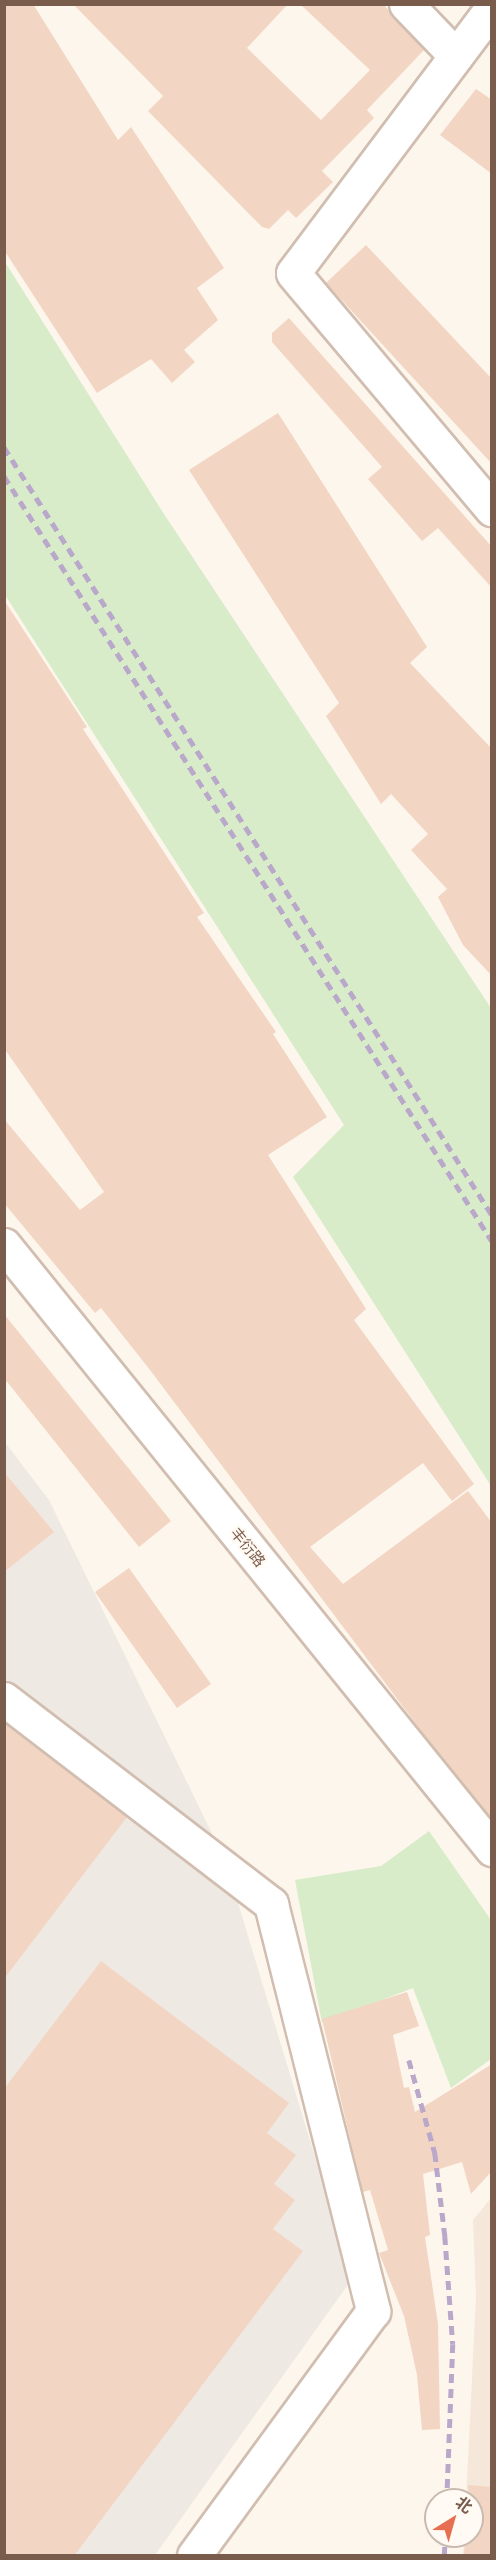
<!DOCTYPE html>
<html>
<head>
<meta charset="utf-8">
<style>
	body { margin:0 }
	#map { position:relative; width:496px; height:2560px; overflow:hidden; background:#fdf6ec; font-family:Arial,"Noto Sans SC",sans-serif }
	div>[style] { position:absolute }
	.residential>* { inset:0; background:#f5e8da }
	.industrial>* { inset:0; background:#efe9e4 }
	.green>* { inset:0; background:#d8ecc9 }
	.building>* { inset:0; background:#f3d5c3 }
	.roads { filter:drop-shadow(2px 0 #d1beb0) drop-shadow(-2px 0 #d1beb0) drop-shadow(0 2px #d1beb0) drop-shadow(0 -2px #d1beb0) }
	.minor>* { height:33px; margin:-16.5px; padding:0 16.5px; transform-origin:16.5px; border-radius:16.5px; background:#fff }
	.rail>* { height:4.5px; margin-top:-2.25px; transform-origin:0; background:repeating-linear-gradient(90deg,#b9a8c9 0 9px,transparent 0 15px) }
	span { translate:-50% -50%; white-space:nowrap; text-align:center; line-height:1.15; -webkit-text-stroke:4.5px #fffaf3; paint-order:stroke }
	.street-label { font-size:15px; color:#7a5c4d }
	.frame { position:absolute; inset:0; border:6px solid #7a5c4d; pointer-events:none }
	.north { position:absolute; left:424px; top:2488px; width:60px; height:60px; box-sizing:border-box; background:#fffaf3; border:2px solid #cabbb1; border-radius:50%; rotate:37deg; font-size:16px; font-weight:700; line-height:24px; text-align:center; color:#7a5c4d }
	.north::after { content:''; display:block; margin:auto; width:21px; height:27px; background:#e76f51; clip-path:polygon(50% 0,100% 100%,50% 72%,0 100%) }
</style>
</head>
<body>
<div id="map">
	<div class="residential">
		<i style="clip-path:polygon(491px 2198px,491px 2555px,463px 2556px,464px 2536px,472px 2536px,472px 2500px,466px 2500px,476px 2297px,473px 2220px)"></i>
	</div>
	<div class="industrial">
		<i style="clip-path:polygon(4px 1441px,49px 1500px,225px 1860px,352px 2279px,155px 2555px,5px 2555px)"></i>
	</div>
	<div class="green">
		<i style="clip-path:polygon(5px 262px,164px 514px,491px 1008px,491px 1486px,293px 1177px,344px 1125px,5px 595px)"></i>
		<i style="clip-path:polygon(429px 1831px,491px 1920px,491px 2059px,451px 2088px,413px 1988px,322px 2023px,295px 1880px,381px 1866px)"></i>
	</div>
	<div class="building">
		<i style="clip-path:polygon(4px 4px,33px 4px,118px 140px,131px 127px,224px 268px,197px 288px,218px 320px,184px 350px,195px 362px,172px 383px,151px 359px,97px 393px,4px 250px)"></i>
		<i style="clip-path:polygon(73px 4px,288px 4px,247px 48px,321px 120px,370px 70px,300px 4px,383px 4px,424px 50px,367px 110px,374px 118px,322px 171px,333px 182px,296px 218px,288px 210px,269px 229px,262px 227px,148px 111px,163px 96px)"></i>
		<i style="clip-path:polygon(476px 89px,492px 100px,492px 174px,440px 135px)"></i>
		<i style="clip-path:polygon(366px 245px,492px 379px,492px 464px,326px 283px)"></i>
		<i style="clip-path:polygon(289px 318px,492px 547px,492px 588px,438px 528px,422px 541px,368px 479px,382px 467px,272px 342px,272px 333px)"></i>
		<i style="clip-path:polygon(278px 413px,427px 647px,410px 663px,492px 749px,492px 976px,463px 945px,438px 897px,447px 889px,411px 850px,428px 834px,391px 794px,381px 804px,326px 716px,339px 703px,189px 470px)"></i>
		<i style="clip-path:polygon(4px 600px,87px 727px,83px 729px,204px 913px,197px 917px,276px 1032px,273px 1034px,327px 1117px,268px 1155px,366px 1309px,354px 1320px,474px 1484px,452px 1501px,423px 1463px,310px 1547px,343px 1584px,468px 1491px,492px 1523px,492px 1819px,422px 1732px,150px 1370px,101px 1308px,95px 1313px,4px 1203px,4px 1119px,80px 1210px,104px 1192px,4px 1048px)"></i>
		<i style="clip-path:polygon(4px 1314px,171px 1521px,139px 1547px,4px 1378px)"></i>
		<i style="clip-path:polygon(4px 1472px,54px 1532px,4px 1572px)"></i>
		<i style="clip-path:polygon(129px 1568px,211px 1684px,177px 1708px,95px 1592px)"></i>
		<i style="clip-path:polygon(4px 1723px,127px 1817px,4px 1979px)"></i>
		<i style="clip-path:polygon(101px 1961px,289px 2103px,267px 2133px,296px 2155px,274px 2184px,295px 2200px,273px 2229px,303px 2251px,74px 2556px,4px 2556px,4px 2089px)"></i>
		<i style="clip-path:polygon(407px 1992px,419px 2026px,393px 2035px,404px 2088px,409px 2087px,415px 2112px,492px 2064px,492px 2171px,471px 2194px,462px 2162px,423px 2174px,430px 2235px,425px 2237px,438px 2324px,440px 2429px,422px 2430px,417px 2375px,404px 2316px,379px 2253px,388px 2250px,370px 2190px,363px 2192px,361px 2186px,322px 2019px)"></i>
		<i style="clip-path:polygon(468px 2485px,492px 2487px,490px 2556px,464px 2556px,465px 2536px,472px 2536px)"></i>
	</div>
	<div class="roads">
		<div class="minor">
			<i style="left:406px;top:4px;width:72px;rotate:46.1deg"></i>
			<i style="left:492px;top:8px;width:331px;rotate:126.9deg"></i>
			<i style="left:293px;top:273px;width:309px;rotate:49.9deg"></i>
			<i style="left:4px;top:1245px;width:777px;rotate:51.06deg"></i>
			<i style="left:4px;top:1699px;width:337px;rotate:37.5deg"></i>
			<i style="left:271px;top:1904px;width:420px;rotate:75.9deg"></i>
			<i style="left:373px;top:2311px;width:303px;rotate:126.2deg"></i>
		</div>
	</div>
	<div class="rail">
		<i style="left:4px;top:447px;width:910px;rotate:57.57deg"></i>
		<i style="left:4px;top:476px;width:907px;rotate:57.47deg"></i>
		<i style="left:409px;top:2060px;width:97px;rotate:74.4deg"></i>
		<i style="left:435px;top:2153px;width:84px;rotate:83.1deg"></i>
		<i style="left:445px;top:2236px;width:108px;rotate:85.8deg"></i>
		<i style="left:453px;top:2344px;width:156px;rotate:92.2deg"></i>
		<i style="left:444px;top:2556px;width:20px;rotate:-87deg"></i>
	</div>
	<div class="street-label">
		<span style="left:248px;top:1547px;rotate:51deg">丰衍路</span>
	</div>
	<div class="frame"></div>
	<div class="north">北</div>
</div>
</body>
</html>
